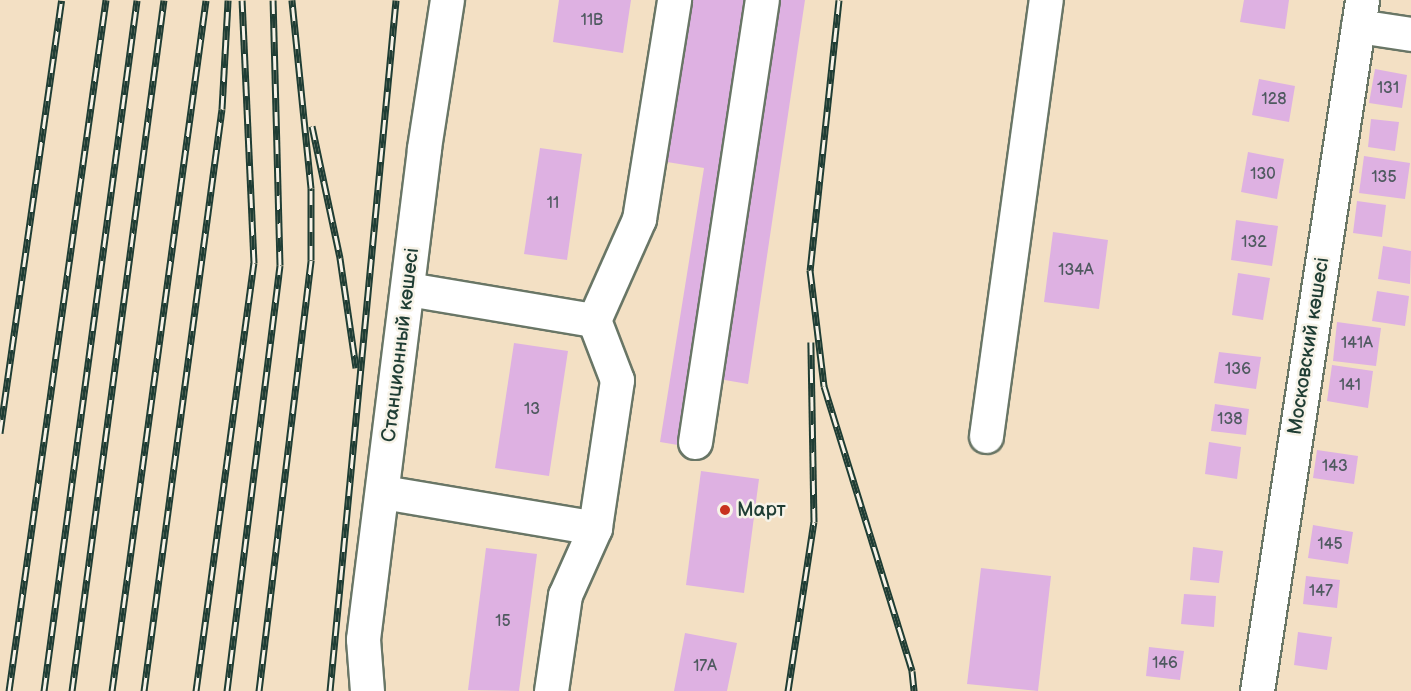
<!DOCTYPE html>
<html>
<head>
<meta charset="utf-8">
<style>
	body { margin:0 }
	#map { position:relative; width:1411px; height:691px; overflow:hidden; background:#f3e0c4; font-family:"Balsamiq Sans",sans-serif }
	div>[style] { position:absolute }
	.building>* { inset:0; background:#deb1e2 }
	.roads { filter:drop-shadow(2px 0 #697666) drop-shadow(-2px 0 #697666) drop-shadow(0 2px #697666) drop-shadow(0 -2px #697666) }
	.minor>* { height:33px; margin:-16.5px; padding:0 16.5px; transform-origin:16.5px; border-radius:16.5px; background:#fff }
	.rail>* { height:7px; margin-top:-3.5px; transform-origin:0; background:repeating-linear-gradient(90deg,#f7f3e8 0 14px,#1f3d34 0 28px); box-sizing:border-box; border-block:2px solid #1f3d34 }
	.dots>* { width:16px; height:16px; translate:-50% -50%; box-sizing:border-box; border:3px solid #f7f3e8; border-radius:50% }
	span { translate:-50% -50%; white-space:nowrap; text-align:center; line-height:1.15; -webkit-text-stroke:5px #f7f3e8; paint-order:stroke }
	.number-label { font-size:16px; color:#4f5a60 }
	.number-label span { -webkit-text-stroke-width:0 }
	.street-label { font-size:20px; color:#1f3d34 }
	.poi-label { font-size:20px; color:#1f3d34 }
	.left { translate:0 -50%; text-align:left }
</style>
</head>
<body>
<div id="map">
	<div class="building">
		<i style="clip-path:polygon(559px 0,631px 0,623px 53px,553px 42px)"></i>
		<i style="clip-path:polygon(693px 0,749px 0,678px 445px,660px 442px,704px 168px,667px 162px)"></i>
		<i style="clip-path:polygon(775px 0,805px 0,748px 384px,719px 379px)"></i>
		<i style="clip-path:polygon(1244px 0,1289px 0,1285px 29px,1240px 22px)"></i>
		<i style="clip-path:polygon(1375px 69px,1407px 75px,1402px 108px,1369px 103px)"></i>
		<i style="clip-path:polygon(1259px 79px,1295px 86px,1289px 122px,1252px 115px)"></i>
		<i style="clip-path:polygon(1371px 119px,1399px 122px,1395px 151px,1368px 147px)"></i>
		<i style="clip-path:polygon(540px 148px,582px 154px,567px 260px,524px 254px)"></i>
		<i style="clip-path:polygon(1248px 152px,1284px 159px,1277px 199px,1241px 192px)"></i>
		<i style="clip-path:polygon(1364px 156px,1410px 163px,1405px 199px,1359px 193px)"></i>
		<i style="clip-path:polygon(1357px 201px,1386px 205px,1382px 237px,1353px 233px)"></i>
		<i style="clip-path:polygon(1236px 220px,1278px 226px,1272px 266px,1231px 260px)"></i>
		<i style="clip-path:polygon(1053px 232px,1108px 240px,1099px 309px,1044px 302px)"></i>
		<i style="clip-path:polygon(1383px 246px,1411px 251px,1410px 284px,1378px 279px)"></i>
		<i style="clip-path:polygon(1238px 273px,1270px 278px,1263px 320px,1232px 315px)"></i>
		<i style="clip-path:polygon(1377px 291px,1409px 296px,1405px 326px,1372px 321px)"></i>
		<i style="clip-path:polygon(1337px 322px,1381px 328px,1376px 366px,1333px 361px)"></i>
		<i style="clip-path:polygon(514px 343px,568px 351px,549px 476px,495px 468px)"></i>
		<i style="clip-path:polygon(1219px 352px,1261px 357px,1256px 389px,1214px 383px)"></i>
		<i style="clip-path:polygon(1332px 365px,1373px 371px,1368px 408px,1327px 401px)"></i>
		<i style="clip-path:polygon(1215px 404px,1249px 409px,1246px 435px,1211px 431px)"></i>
		<i style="clip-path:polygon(1209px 442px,1241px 447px,1237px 479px,1205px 474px)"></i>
		<i style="clip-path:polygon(1317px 450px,1358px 456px,1354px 484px,1313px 478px)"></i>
		<i style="clip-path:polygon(701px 471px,759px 479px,744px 593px,686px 585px)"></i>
		<i style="clip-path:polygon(1313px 525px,1353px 532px,1348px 564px,1308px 558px)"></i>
		<i style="clip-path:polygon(1193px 547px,1223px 551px,1219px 583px,1190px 580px)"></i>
		<i style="clip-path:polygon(486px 548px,537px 554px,519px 691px,468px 690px)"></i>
		<i style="clip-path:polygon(981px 568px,1051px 576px,1038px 691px,967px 684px)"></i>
		<i style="clip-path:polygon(1306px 576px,1340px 580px,1337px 608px,1303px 604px)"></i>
		<i style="clip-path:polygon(1184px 594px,1216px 596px,1214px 627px,1181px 624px)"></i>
		<i style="clip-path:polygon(1298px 632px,1332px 637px,1327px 670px,1294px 665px)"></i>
		<i style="clip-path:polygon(685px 633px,737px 643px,727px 691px,674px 691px)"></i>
		<i style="clip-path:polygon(1149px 647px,1184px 651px,1180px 680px,1146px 676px)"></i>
	</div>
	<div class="roads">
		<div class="minor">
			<i style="left:1358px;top:26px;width:54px;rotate:8.6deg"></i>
			<i style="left:408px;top:289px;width:189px;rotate:9.5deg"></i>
			<i style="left:594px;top:320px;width:64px;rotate:69deg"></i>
			<i style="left:617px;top:380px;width:150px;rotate:98.5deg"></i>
			<i style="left:595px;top:528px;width:73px;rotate:114.1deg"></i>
			<i style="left:565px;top:595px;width:97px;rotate:98.3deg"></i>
			<i style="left:594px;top:320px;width:111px;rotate:-66deg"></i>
			<i style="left:639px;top:219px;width:222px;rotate:-80.9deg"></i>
			<i style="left:986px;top:436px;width:440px;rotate:-82.2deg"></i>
			<i style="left:695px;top:442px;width:447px;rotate:-81.4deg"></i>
			<i style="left:383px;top:492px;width:215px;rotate:9.6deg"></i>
			<i style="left:367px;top:691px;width:52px;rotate:-94.4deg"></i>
			<i style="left:363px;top:639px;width:495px;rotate:-82.9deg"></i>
			<i style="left:424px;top:148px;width:150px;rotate:-81.2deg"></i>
			<i style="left:1257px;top:691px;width:699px;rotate:-81.36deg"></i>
		</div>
	</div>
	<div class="rail">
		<i style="left:839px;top:0;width:272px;rotate:96.1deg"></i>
		<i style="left:810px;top:270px;width:117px;rotate:83.1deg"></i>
		<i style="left:824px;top:386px;width:298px;rotate:72.8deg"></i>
		<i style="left:912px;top:671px;width:20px;rotate:84deg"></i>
		<i style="left:312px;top:126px;width:135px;rotate:78deg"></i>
		<i style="left:340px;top:258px;width:111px;rotate:81.7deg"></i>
		<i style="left:0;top:433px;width:437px;rotate:-81.9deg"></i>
		<i style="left:9px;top:691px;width:698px;rotate:-82.01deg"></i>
		<i style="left:44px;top:691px;width:697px;rotate:-82.33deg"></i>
		<i style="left:72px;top:691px;width:697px;rotate:-82.42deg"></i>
		<i style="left:112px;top:691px;width:697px;rotate:-82.25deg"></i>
		<i style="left:144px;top:691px;width:587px;rotate:-82.37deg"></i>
		<i style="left:222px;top:109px;width:109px;rotate:-86.8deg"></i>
		<i style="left:196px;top:691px;width:432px;rotate:-82.3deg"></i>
		<i style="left:254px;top:263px;width:263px;rotate:-92.6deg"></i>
		<i style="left:227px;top:691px;width:429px;rotate:-82.9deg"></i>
		<i style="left:280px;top:265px;width:265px;rotate:-91.5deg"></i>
		<i style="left:259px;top:691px;width:434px;rotate:-83.1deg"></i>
		<i style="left:311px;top:260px;width:72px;rotate:-90deg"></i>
		<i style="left:311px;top:188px;width:189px;rotate:-95.8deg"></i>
		<i style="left:330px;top:691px;width:694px;rotate:-84.54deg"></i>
		<i style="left:788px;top:691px;width:171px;rotate:-81.3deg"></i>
		<i style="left:814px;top:522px;width:180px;rotate:-91deg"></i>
	</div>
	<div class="dots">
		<i style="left:725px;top:510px;background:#c8321e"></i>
	</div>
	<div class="number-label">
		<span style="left:592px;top:21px">11В</span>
		<span style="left:1388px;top:89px">131</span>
		<span style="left:1274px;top:100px">128</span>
		<span style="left:1263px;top:175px">130</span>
		<span style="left:1384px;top:178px">135</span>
		<span style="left:553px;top:204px">11</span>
		<span style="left:1254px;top:243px">132</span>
		<span style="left:1076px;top:271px">134А</span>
		<span style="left:1357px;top:344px">141А</span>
		<span style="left:1238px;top:370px">136</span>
		<span style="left:1350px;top:386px">141</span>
		<span style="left:532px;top:410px">13</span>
		<span style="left:1230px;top:420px">138</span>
		<span style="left:1335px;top:467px">143</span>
		<span style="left:1330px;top:545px">145</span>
		<span style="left:1321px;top:592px">147</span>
		<span style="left:503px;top:622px">15</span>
		<span style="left:1165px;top:664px">146</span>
		<span style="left:705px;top:667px">17А</span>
	</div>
	<div class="street-label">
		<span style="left:401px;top:345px;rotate:-83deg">Станционный көшесі</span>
		<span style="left:1309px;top:346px;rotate:-81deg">Московский көшесі</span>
	</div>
	<div class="poi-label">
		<span class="left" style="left:737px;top:510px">Март</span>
	</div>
</div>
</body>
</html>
